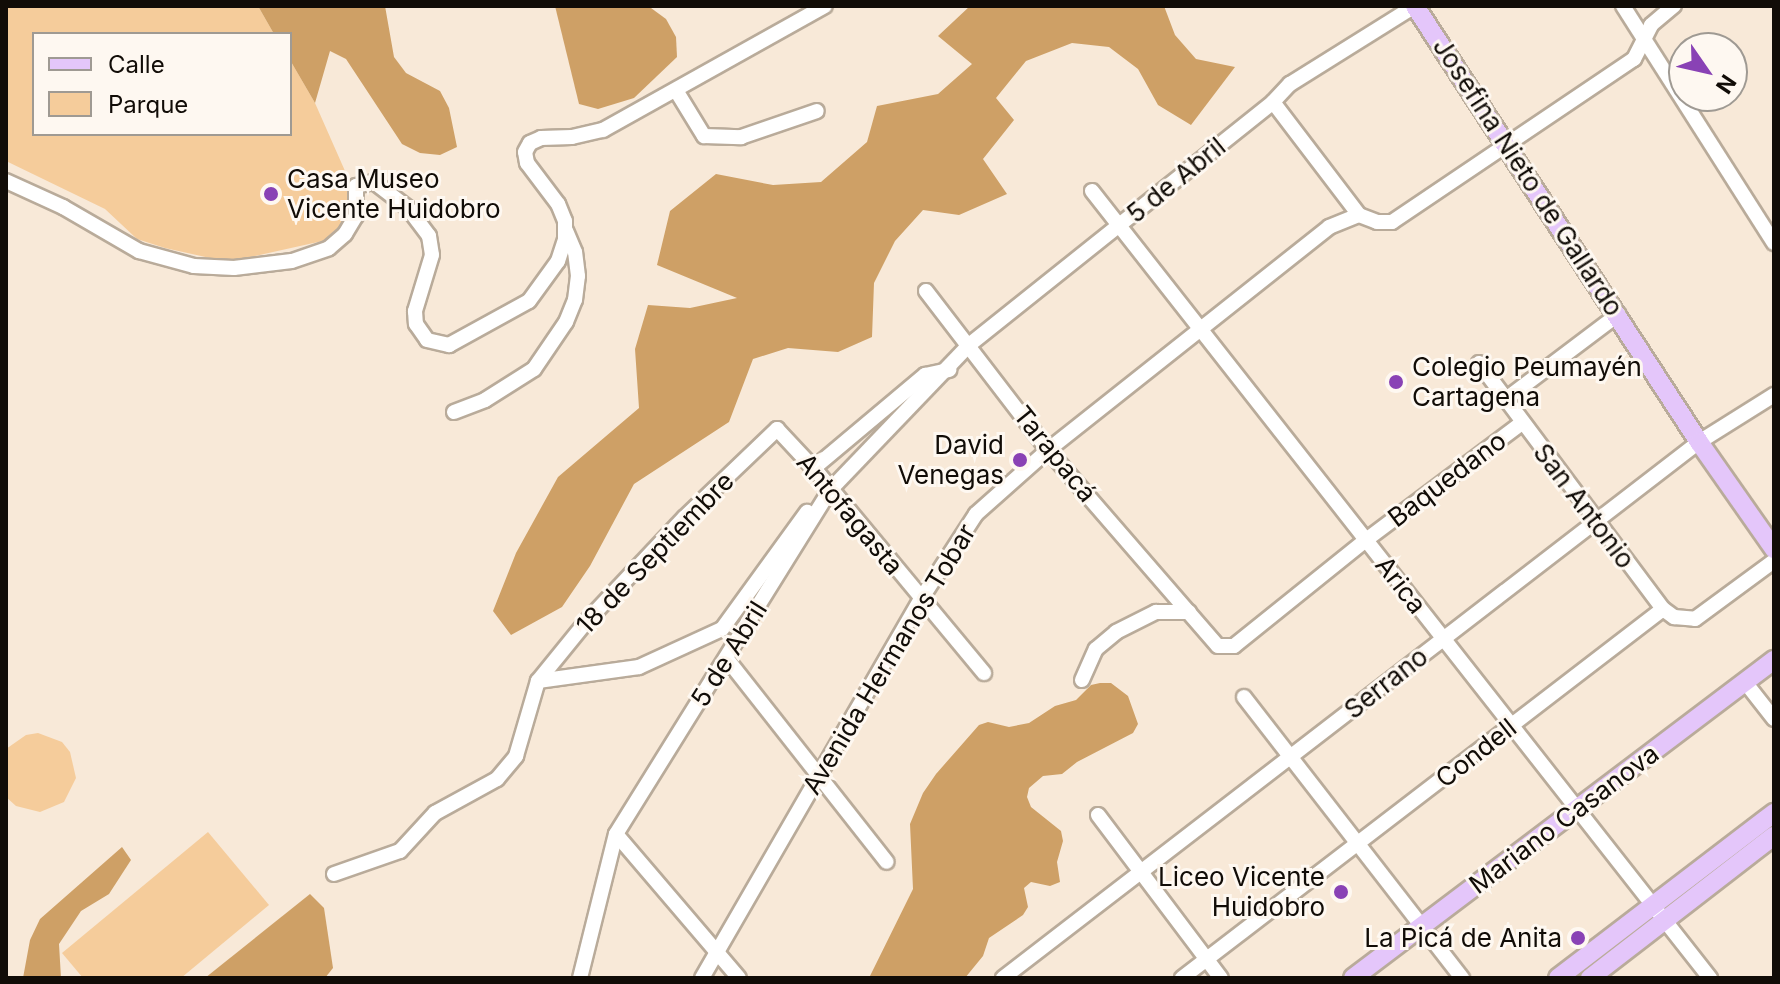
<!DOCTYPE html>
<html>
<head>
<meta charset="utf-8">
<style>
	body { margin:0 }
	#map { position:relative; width:1780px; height:984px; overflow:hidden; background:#f8e9d8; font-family:Inter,sans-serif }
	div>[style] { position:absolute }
	.green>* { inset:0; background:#f5cc9b }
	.forest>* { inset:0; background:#cea066 }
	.roads { filter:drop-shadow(2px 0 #b9ab9a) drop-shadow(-2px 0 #b9ab9a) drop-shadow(0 2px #b9ab9a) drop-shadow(0 -2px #b9ab9a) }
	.minor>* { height:14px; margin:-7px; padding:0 7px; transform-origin:7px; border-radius:7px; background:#fff }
	.major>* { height:18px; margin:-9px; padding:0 9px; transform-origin:9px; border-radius:9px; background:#e4c6fa }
	.dots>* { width:22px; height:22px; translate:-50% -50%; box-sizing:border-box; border:4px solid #fef8f1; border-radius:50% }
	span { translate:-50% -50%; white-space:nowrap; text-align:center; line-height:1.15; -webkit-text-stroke:6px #fef8f1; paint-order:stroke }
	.street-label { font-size:26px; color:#110c07 }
	.poi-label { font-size:26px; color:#110c07 }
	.left { translate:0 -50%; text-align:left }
	.right { translate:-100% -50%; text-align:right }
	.frame { position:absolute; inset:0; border:8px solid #110c07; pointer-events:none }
	.legend { position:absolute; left:32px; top:32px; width:260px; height:104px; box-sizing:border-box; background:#fef8f1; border:2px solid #9f9a93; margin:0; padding:10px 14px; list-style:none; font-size:24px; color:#110c07 }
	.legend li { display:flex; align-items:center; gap:16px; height:40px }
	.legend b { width:40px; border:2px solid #9f9a93 }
	.north { position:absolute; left:1668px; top:32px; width:80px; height:80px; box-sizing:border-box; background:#fef8f1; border:2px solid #9f9a93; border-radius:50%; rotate:124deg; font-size:22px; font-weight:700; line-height:32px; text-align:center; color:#110c07 }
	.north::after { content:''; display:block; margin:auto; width:28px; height:36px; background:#8942b5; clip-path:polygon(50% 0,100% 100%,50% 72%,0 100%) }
</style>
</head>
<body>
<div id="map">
	<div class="green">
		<i style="clip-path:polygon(6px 6px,258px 6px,274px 34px,34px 34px,34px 134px,290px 134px,290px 60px,315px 103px,349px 180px,345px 225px,336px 238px,228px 262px,165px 248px,137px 239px,105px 209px,6px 161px)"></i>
		<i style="clip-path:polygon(38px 733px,62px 742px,70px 752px,76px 778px,64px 802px,40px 812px,16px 806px,6px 797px,6px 749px,26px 735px)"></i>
		<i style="clip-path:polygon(208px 832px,269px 905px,181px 978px,83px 978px,62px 953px)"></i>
	</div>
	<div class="forest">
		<i style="clip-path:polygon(258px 6px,385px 6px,394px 57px,406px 73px,440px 91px,449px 108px,457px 147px,440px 155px,420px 153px,402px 144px,346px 59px,330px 51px,315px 103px,290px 60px,290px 34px,274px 34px)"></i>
		<i style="clip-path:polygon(555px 6px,651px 8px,666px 19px,676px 37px,677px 57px,634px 98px,598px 109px,579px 104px)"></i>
		<i style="clip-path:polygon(970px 6px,1164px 6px,1175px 35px,1196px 59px,1235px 67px,1191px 125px,1158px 105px,1138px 69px,1109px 47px,1072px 43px,1026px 61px,996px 98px,1014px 120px,983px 159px,1007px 194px,959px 215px,923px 210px,895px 241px,874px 283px,872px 337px,838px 352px,788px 348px,753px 359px,729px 422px,634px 484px,590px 566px,562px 607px,511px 635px,493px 611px,516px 553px,558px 477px,639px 408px,635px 349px,648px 305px,690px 308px,737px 298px,657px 265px,670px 211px,716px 174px,773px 185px,821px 182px,867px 142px,877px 106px,938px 94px,972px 64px,938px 36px)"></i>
		<i style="clip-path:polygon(1100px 683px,1111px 683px,1128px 696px,1138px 724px,1133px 733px,1077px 762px,1062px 774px,1043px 776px,1029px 788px,1027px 797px,1031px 807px,1061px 831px,1063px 841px,1057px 862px,1060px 882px,1050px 886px,1031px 882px,1024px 888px,1028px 907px,1023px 915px,989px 938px,983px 956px,965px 978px,869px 978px,913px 889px,910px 824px,923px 793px,936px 774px,979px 725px,988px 722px,1009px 727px,1029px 723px,1055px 706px,1076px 700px,1091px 685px)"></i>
		<i style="clip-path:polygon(122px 847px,131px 860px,109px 894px,81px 911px,59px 944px,61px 978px,23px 978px,30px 940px,40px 919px)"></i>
		<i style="clip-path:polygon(310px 894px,324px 908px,333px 968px,325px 978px,205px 978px)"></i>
	</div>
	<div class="roads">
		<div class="minor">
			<i style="left:1623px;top:6px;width:281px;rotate:57.5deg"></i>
			<i style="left:677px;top:92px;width:52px;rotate:58.5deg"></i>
			<i style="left:704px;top:136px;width:37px;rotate:2deg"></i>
			<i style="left:741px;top:137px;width:80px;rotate:-18.9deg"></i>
			<i style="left:1273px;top:102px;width:142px;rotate:52.7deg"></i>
			<i style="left:1359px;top:215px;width:19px;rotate:21deg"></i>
			<i style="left:1377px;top:222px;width:15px"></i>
			<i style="left:1392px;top:222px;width:292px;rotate:-34deg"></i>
			<i style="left:1634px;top:59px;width:38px;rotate:-63deg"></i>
			<i style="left:1651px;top:25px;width:30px;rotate:-40deg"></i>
			<i style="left:6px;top:181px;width:63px;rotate:24.5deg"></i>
			<i style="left:63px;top:207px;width:88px;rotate:30.1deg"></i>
			<i style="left:139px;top:251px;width:57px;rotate:15.3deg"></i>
			<i style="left:194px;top:266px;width:40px;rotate:2.9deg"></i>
			<i style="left:234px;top:268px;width:58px;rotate:-6.9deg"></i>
			<i style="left:292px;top:261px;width:39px;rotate:-19deg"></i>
			<i style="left:329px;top:248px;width:21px;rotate:-41deg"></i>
			<i style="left:345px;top:234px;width:21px;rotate:-59deg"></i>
			<i style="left:356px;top:216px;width:30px;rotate:-90deg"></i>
			<i style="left:356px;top:186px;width:18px;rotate:-13deg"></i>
			<i style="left:374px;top:182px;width:43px;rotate:37.4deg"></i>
			<i style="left:408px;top:208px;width:35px;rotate:53deg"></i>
			<i style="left:429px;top:236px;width:19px;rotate:81deg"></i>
			<i style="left:432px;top:255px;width:59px;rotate:106.9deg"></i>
			<i style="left:415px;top:311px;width:13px;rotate:86deg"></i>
			<i style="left:416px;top:324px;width:19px;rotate:55deg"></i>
			<i style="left:427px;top:340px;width:23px;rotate:13deg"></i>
			<i style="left:449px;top:345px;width:91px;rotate:-28.8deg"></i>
			<i style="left:529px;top:301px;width:49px;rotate:-54.1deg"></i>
			<i style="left:558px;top:261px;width:23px;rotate:-72deg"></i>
			<i style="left:565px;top:239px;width:18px;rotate:-90deg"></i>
			<i style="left:565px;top:221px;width:18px;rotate:-112deg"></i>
			<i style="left:558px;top:204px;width:51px;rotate:-127.1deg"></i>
			<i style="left:527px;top:163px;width:11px;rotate:-100deg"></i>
			<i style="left:525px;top:152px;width:10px;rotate:-61deg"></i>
			<i style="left:530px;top:143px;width:12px;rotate:-24deg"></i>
			<i style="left:541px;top:138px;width:31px;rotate:-2deg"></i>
			<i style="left:572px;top:137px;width:32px;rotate:-13deg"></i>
			<i style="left:603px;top:130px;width:254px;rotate:-29.2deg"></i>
			<i style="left:1092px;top:191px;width:1001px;rotate:51.86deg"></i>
			<i style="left:926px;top:291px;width:200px;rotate:52.5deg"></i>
			<i style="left:1048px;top:450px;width:259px;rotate:49.1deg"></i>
			<i style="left:1218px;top:646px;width:16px"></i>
			<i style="left:1234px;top:646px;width:169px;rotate:-38.8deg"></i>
			<i style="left:1366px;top:540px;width:195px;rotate:-36.9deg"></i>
			<i style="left:1479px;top:363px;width:307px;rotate:53.2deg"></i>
			<i style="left:1663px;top:609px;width:14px;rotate:36deg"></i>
			<i style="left:1674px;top:617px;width:21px;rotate:5deg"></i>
			<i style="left:1695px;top:619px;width:98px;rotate:-36.3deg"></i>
			<i style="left:1506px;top:399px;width:141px;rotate:-37deg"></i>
			<i style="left:454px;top:412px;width:33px;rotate:-21deg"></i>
			<i style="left:485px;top:400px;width:58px;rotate:-32.3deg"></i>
			<i style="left:534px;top:369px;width:57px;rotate:-55.8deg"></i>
			<i style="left:566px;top:322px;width:24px;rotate:-68deg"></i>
			<i style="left:575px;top:300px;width:24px;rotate:-83deg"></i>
			<i style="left:578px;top:276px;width:24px;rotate:-97deg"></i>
			<i style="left:575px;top:252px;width:23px;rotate:-113deg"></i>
			<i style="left:814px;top:468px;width:145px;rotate:-40deg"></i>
			<i style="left:925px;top:375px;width:25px;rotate:-12deg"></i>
			<i style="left:727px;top:659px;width:258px;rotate:51.8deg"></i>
			<i style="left:1082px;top:680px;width:34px;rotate:-66deg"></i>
			<i style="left:1096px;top:649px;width:26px;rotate:-40deg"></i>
			<i style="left:1116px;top:632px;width:45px;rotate:-26.6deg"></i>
			<i style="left:1156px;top:612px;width:33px"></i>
			<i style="left:538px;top:681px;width:76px;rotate:-50.9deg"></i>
			<i style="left:586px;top:622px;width:143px;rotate:-46.7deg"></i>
			<i style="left:684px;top:518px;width:129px;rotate:-43.7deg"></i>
			<i style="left:777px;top:429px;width:60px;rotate:47deg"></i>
			<i style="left:818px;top:473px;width:260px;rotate:50.3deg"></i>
			<i style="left:1745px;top:682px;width:47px;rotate:51.9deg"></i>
			<i style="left:1244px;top:697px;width:356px;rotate:52.2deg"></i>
			<i style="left:1098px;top:815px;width:204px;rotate:53deg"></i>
			<i style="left:616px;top:834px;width:189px;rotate:49.5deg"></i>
			<i style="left:334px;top:874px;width:70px;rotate:-19.2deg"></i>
			<i style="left:400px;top:851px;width:52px;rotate:-47.4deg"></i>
			<i style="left:435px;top:813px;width:71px;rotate:-28.7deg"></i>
			<i style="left:497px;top:779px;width:30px;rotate:-50deg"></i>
			<i style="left:516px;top:756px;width:78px;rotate:-73.7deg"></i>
			<i style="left:538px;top:681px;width:102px;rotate:-7.9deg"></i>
			<i style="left:639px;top:667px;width:91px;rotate:-24.6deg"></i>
			<i style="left:722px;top:629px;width:145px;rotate:-54deg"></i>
			<i style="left:580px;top:978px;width:148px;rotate:-76deg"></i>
			<i style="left:616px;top:834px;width:405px;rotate:-58.1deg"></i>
			<i style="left:830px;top:490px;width:201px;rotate:-46.2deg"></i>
			<i style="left:969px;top:345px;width:389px;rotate:-38.6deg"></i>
			<i style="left:1273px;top:102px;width:25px;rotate:-47deg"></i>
			<i style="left:1290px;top:84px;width:147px;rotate:-32deg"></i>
			<i style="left:702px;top:978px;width:438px;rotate:-60deg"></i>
			<i style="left:921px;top:599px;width:101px;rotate:-57.1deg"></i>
			<i style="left:976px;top:514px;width:96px;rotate:-41.6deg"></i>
			<i style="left:1048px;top:450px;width:359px;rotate:-38.4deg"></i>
			<i style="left:1329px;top:227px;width:32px;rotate:-22deg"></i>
			<i style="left:1003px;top:978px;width:878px;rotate:-37.6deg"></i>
			<i style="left:1699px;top:442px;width:89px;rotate:-32.1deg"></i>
			<i style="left:1182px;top:978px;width:606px;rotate:-37.49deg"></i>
		</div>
		<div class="major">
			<i style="left:1415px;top:6px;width:520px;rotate:56.92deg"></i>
			<i style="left:1699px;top:442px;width:131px;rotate:55deg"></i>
			<i style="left:1353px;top:978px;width:528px;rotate:-37.07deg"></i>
			<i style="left:1558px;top:978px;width:272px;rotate:-37.4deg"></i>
			<i style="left:1590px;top:978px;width:232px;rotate:-37.7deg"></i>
		</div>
	</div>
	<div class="dots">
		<i style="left:271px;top:194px;background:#8942b5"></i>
		<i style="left:1396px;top:382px;background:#8942b5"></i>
		<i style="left:1020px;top:460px;background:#8942b5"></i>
		<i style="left:1341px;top:892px;background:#8942b5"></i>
		<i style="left:1578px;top:938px;background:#8942b5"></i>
	</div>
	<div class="street-label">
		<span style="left:1528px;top:177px;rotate:57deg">Josefina Nieto de Gallardo</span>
		<span style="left:1176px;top:180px;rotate:-39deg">5 de Abril</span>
		<span style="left:1055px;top:454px;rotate:51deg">Tarapacá</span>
		<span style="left:1447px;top:479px;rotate:-37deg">Baquedano</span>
		<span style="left:1584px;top:506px;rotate:53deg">San Antonio</span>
		<span style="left:850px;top:514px;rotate:50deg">Antofagasta</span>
		<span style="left:655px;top:553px;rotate:-46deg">18 de Septiembre</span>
		<span style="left:1401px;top:585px;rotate:52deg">Arica</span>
		<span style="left:729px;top:654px;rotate:-58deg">5 de Abril</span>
		<span style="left:889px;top:659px;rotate:-59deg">Avenida Hermanos Tobar</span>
		<span style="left:1386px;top:683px;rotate:-38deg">Serrano</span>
		<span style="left:1476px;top:753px;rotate:-38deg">Condell</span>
		<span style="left:1564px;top:819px;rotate:-37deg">Mariano Casanova</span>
	</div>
	<div class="poi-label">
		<span class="left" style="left:287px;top:194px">Casa Museo<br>Vicente Huidobro</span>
		<span class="left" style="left:1412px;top:382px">Colegio Peumayén<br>Cartagena</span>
		<span class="right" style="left:1004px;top:460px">David<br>Venegas</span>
		<span class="right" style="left:1325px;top:892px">Liceo Vicente<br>Huidobro</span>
		<span class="right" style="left:1562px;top:938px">La Picá de Anita</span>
	</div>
	<div class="frame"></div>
	<ul class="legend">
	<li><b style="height:10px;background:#e4c6fa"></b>Calle</li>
	<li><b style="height:22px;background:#f5cc9b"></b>Parque</li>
	</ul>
	<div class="north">N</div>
</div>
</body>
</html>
